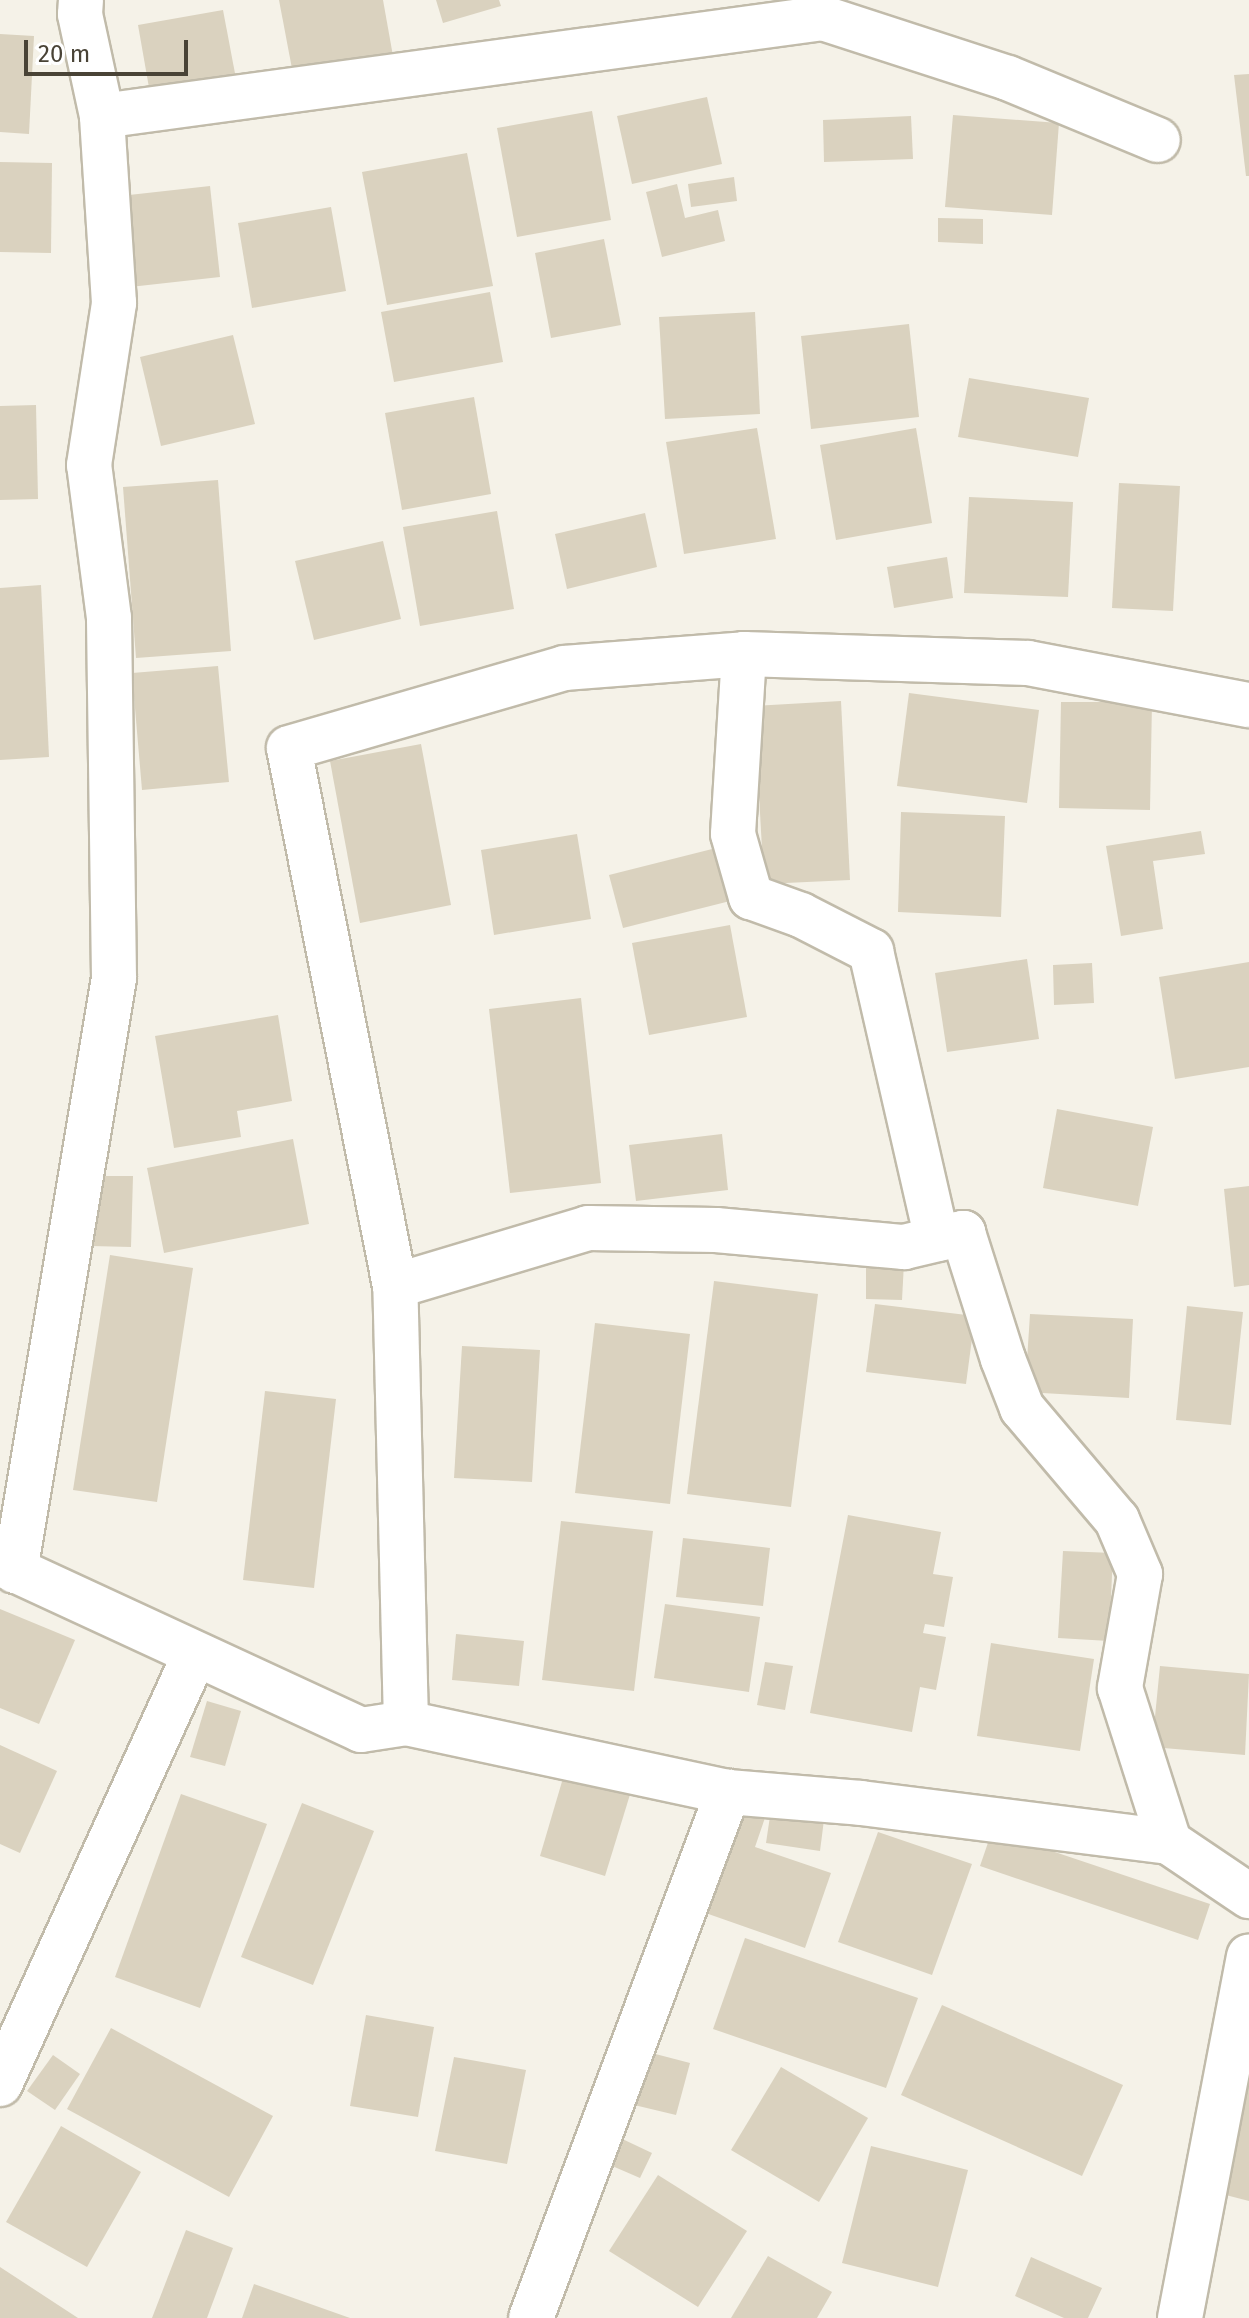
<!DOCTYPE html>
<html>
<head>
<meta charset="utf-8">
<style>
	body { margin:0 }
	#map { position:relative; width:1249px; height:2318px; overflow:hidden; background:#f5f2e8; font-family:"Fira Sans",sans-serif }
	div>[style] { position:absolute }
	.building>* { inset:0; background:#dad2bf }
	.roads { filter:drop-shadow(2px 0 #c1bbaa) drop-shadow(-2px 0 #c1bbaa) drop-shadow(0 2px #c1bbaa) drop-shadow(0 -2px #c1bbaa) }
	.minor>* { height:44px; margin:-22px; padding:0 22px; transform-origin:22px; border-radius:22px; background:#fff }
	span { translate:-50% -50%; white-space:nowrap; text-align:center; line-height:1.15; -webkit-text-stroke:6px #fff; paint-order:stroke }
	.scale { position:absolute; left:24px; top:40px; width:164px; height:36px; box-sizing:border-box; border:4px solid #494336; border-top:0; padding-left:10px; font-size:24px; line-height:28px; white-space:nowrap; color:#494336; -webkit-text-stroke:6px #fff; paint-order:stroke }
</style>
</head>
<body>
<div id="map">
	<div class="building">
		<i style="clip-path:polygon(279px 0,383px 0,393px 56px,293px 74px)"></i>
		<i style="clip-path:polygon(436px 0,499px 0,501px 6px,443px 23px)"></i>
		<i style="clip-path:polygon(223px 10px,237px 84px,151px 99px,138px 25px)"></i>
		<i style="clip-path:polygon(0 34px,34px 36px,29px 134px,0 132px)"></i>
		<i style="clip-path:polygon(1249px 74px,1249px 176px,1246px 176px,1234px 75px)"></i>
		<i style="clip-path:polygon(707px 97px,722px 164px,632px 184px,617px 116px)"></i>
		<i style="clip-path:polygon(592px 111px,611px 220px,517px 237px,497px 128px)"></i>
		<i style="clip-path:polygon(953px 115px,1059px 123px,1052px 215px,945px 207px)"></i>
		<i style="clip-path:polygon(911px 116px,913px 159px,824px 162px,823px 120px)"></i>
		<i style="clip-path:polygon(467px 153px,493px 286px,387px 305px,362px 172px)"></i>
		<i style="clip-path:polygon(0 162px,52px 163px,51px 253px,0 252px)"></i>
		<i style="clip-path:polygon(734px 177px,737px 201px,691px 207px,688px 184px)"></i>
		<i style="clip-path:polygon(677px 184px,685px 218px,718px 210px,725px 241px,662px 257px,646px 192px)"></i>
		<i style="clip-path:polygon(210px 186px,220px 277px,130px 287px,120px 196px)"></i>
		<i style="clip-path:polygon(331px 207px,346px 291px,252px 308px,238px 223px)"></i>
		<i style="clip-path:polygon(938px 218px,983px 219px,983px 244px,938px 242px)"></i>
		<i style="clip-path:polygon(604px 239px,621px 325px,551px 338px,535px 253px)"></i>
		<i style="clip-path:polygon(490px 292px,503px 362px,394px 382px,381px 312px)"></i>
		<i style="clip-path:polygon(755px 312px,760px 414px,665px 419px,659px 317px)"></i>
		<i style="clip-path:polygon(909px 324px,919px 417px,811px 429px,801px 336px)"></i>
		<i style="clip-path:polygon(233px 335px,255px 424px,161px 446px,140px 357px)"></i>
		<i style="clip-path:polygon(969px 378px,1089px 398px,1078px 457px,958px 437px)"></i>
		<i style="clip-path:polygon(474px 397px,491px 494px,402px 510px,385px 413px)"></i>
		<i style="clip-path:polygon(36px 405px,38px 499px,0 500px,0 406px)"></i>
		<i style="clip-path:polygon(757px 428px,776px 539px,684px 554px,666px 442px)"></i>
		<i style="clip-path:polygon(916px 428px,932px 523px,836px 540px,820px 445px)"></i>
		<i style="clip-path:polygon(218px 480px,231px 651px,136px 658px,123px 487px)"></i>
		<i style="clip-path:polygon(1119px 483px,1180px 486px,1173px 611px,1112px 608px)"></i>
		<i style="clip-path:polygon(969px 497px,1073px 502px,1068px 597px,964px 593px)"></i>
		<i style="clip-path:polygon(497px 511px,514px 609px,420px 626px,403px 527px)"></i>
		<i style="clip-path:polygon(645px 513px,657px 567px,567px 589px,555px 534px)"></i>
		<i style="clip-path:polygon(383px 541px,401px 619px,314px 640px,295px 561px)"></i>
		<i style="clip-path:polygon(947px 557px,953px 598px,894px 608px,887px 567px)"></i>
		<i style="clip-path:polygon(41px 585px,49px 757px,0 760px,0 588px)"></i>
		<i style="clip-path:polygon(218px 666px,229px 782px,142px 790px,132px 673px)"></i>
		<i style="clip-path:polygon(909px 693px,1039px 710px,1027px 803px,897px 786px)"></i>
		<i style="clip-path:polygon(841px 701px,850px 880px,764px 884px,754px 706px)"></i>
		<i style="clip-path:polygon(1061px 702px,1152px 702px,1150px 810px,1059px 808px)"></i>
		<i style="clip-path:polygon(421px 744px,451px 905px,360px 923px,330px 761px)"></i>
		<i style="clip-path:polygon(901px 812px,1005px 816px,1001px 917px,898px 912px)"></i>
		<i style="clip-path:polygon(1201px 831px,1205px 854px,1153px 861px,1163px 929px,1121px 936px,1106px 846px)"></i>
		<i style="clip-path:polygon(577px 834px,591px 919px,494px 935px,481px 850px)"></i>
		<i style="clip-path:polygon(728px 845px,742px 898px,623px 928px,609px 875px)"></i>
		<i style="clip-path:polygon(730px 925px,747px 1017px,649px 1035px,632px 943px)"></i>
		<i style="clip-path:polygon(1027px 959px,1039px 1039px,947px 1052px,935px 973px)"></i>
		<i style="clip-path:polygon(1249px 962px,1249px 1067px,1175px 1079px,1159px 977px)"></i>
		<i style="clip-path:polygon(1092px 963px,1094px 1003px,1054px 1005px,1053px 965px)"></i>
		<i style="clip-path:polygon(581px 998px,601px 1183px,510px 1193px,489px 1009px)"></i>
		<i style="clip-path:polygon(278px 1015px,292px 1101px,237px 1111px,241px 1137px,174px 1148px,155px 1036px)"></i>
		<i style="clip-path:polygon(1057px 1109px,1153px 1127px,1138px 1206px,1043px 1188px)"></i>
		<i style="clip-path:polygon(722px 1134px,728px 1190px,636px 1201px,629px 1145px)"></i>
		<i style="clip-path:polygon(293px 1139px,309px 1224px,164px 1253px,147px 1168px)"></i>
		<i style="clip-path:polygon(93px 1176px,133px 1176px,131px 1247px,91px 1246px)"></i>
		<i style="clip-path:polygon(1249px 1186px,1249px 1285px,1234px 1287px,1224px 1189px)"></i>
		<i style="clip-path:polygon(110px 1255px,193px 1268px,157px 1502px,73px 1490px)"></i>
		<i style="clip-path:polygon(866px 1263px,904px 1263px,902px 1300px,866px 1299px)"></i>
		<i style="clip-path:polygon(714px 1281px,818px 1294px,791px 1507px,687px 1494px)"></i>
		<i style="clip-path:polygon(875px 1304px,975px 1316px,966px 1384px,866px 1372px)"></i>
		<i style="clip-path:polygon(1187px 1306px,1243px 1312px,1231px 1425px,1176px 1420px)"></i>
		<i style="clip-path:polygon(1030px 1314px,1133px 1319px,1129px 1398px,1025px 1392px)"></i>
		<i style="clip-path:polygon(595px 1323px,690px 1334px,670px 1504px,575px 1493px)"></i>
		<i style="clip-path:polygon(462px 1346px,540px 1350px,532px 1482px,454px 1478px)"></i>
		<i style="clip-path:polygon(265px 1391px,336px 1399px,314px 1588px,243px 1580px)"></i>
		<i style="clip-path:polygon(848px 1515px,941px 1532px,933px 1574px,953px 1577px,944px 1627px,925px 1624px,923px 1633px,946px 1637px,936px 1690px,920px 1687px,912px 1732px,810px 1713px)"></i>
		<i style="clip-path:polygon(561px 1521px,653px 1531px,634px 1691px,542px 1680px)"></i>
		<i style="clip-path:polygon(683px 1538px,770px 1548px,763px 1606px,676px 1597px)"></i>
		<i style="clip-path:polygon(1063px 1551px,1113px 1553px,1109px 1641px,1058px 1638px)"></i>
		<i style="clip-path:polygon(665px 1604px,760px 1617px,749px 1692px,654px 1678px)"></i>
		<i style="clip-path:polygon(0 1609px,75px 1640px,39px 1724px,0 1708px)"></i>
		<i style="clip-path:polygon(456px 1634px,524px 1641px,519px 1686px,452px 1680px)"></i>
		<i style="clip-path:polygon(991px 1643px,1094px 1659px,1080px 1751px,977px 1736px)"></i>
		<i style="clip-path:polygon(765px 1662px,793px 1666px,785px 1710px,757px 1705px)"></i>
		<i style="clip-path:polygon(1160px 1666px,1249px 1674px,1245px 1755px,1152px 1747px)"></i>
		<i style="clip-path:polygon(207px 1701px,241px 1711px,225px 1766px,190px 1757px)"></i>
		<i style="clip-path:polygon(0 1745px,57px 1771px,20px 1853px,0 1844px)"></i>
		<i style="clip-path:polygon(566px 1768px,632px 1788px,605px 1876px,540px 1856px)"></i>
		<i style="clip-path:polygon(181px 1794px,267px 1824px,200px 2008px,115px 1977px)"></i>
		<i style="clip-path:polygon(737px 1795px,769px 1806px,755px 1847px,831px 1873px,805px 1948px,697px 1910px)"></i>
		<i style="clip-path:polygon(302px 1803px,374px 1831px,313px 1985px,241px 1957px)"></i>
		<i style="clip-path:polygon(772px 1803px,825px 1812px,820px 1851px,766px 1843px)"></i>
		<i style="clip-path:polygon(992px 1831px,1210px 1904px,1198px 1940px,980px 1866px)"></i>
		<i style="clip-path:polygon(878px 1832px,972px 1864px,932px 1975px,838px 1942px)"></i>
		<i style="clip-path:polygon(745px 1938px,918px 1998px,886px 2088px,713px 2029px)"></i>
		<i style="clip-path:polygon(942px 2005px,1123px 2085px,1082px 2176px,901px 2095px)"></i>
		<i style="clip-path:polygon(366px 2015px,434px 2027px,418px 2117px,350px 2106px)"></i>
		<i style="clip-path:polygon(111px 2028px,273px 2116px,229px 2197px,67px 2109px)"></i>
		<i style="clip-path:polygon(644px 2051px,690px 2063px,676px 2115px,630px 2104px)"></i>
		<i style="clip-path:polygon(53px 2055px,80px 2074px,55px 2110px,27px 2091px)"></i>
		<i style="clip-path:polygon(454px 2057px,526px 2070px,507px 2164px,435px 2151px)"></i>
		<i style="clip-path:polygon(781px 2067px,868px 2118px,819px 2202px,731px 2150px)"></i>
		<i style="clip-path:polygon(1249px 2085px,1249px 2201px,1218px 2193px)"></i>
		<i style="clip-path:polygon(61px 2126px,141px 2172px,87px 2267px,6px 2222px)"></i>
		<i style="clip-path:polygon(616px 2136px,652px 2153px,640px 2178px,603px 2162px)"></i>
		<i style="clip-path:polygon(871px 2146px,968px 2170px,938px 2287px,842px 2263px)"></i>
		<i style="clip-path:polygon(658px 2175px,747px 2231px,698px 2307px,609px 2251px)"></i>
		<i style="clip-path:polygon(186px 2230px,233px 2248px,207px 2318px,152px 2318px)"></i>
		<i style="clip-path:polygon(768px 2256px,832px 2292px,817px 2318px,731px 2318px)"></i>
		<i style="clip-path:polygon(1031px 2257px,1102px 2288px,1088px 2318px,1064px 2318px,1015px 2296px)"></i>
		<i style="clip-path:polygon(0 2267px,78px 2318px,0 2318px)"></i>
		<i style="clip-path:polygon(254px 2284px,350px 2318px,242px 2318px)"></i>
	</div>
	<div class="roads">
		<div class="minor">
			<i style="left:102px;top:116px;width:728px;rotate:-7.74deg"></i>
			<i style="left:823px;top:18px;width:194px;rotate:18deg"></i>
			<i style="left:1008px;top:78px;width:162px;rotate:22.5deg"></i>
			<i style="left:744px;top:654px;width:180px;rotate:93.5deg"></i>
			<i style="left:733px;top:834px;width:66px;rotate:74.1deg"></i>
			<i style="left:751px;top:897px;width:53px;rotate:19.8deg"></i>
			<i style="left:801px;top:915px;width:79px;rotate:27.2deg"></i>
			<i style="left:871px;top:951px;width:295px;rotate:77.1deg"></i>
			<i style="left:937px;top:1239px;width:27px;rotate:-13deg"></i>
			<i style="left:963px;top:1233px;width:132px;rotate:72.4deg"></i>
			<i style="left:1003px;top:1359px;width:53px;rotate:68.8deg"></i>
			<i style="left:1022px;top:1408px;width:147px;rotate:49.7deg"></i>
			<i style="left:1117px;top:1520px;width:59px;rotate:66.9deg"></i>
			<i style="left:1140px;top:1574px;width:116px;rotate:100deg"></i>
			<i style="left:1120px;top:1688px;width:162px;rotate:72.3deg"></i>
			<i style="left:395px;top:1286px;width:202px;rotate:-16.7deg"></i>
			<i style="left:588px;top:1228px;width:128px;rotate:0.9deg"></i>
			<i style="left:716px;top:1230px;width:189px;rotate:5.2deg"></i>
			<i style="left:904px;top:1247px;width:61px;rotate:-13.3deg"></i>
			<i style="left:0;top:1563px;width:398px;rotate:24.8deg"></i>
			<i style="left:361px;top:1730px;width:46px;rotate:-8.8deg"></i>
			<i style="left:406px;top:1723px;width:329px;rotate:12.1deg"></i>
			<i style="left:728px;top:1792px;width:133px;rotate:4.7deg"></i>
			<i style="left:861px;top:1803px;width:310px;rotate:7.2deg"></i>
			<i style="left:1169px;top:1842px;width:97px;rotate:34deg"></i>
			<i style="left:15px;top:1571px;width:601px;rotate:-80.52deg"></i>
			<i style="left:114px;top:978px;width:360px;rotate:-90.8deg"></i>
			<i style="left:109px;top:618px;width:154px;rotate:-97.4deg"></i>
			<i style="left:89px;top:465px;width:164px;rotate:-81.2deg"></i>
			<i style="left:114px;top:303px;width:187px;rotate:-93.7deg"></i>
			<i style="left:102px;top:116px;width:104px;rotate:-102.2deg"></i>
			<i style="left:80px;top:14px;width:14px;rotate:-86deg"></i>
			<i style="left:406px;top:1723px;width:437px;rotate:-91.4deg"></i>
			<i style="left:395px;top:1286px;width:548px;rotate:-101.15deg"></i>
			<i style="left:289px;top:748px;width:286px;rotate:-16.2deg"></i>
			<i style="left:564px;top:668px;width:181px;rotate:-4.4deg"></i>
			<i style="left:744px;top:654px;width:284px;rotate:1.8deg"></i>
			<i style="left:1028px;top:663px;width:225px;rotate:10.8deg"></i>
			<i style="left:0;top:2084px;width:471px;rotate:-65.6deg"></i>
			<i style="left:531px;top:2318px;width:562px;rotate:-69.47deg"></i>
			<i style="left:1180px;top:2318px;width:368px;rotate:-79.2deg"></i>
		</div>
	</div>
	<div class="scale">20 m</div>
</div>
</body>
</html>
